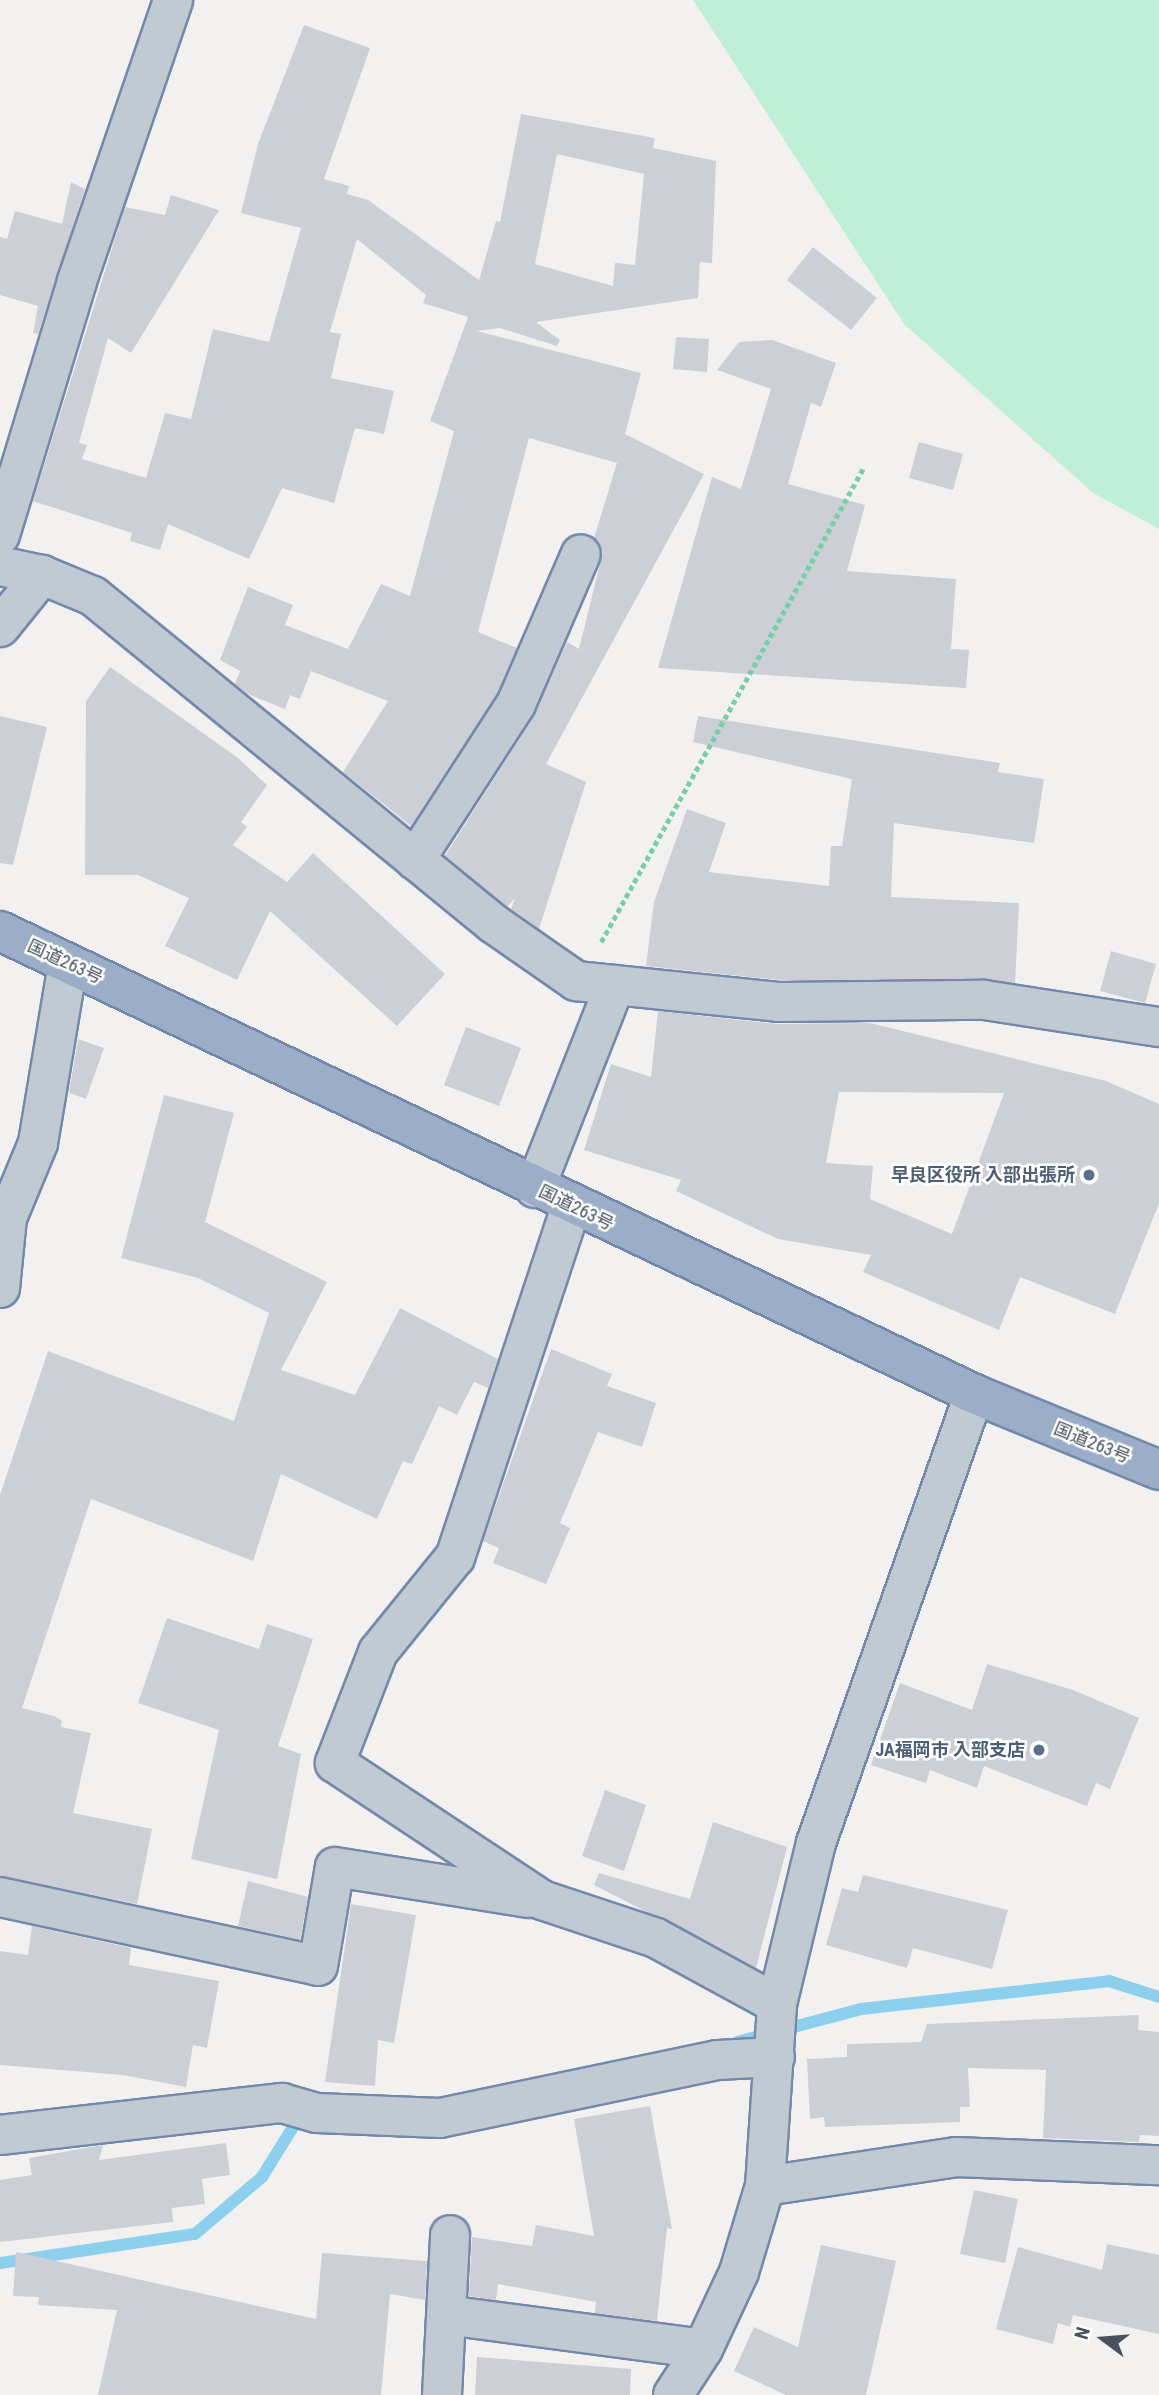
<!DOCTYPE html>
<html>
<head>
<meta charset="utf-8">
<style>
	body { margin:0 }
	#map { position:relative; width:1159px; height:2395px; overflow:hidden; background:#f3f1f0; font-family:"Roboto Condensed","Noto Sans JP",sans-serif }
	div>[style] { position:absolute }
	.green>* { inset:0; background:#bff0d7 }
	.stream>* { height:12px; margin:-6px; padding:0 6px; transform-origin:6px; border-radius:6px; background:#8cd0ed }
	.building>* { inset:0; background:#cccfd6 }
	.path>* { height:4.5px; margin-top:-2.25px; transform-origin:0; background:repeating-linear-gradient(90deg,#77ceab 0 5px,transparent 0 8.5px) }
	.roads { filter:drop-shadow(2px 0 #7389ab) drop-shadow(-2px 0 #7389ab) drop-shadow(0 2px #7389ab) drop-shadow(0 -2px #7389ab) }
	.minor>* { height:38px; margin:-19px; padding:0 19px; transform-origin:19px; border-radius:19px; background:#c1c9d2 }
	.tertiary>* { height:38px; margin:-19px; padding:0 19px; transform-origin:19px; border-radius:19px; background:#c1c9d2 }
	.trunk>* { height:38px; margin:-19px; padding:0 19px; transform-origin:19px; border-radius:19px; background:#9caec7 }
	.dots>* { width:19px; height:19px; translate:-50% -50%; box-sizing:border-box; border:4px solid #fff; border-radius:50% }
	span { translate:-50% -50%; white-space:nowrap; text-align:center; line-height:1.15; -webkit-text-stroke:5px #fff; paint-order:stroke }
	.street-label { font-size:18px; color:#48525e }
	.service-label { font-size:18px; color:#4e5e75; font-weight:700 }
	.right { translate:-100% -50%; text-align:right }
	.north { position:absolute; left:1068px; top:2304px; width:70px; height:70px; -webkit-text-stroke:5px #fff; paint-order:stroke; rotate:286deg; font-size:19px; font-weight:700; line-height:28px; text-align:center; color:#48525e }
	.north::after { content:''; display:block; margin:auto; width:24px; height:32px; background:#48525e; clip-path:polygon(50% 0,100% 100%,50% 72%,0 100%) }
</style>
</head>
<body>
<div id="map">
	<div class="green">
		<i style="clip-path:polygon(693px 0,1159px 0,1159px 529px,1093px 493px,904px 324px)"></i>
	</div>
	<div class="stream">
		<i style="left:737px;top:2042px;width:128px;rotate:-14.9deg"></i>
		<i style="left:861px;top:2009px;width:250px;rotate:-6.4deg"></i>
		<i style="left:1109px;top:1981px;width:52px;rotate:17.7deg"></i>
		<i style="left:0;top:2263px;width:197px;rotate:-8.5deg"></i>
		<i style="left:195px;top:2234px;width:88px;rotate:-40.4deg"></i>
		<i style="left:262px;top:2177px;width:74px;rotate:-58.2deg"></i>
	</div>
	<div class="building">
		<i style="clip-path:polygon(evenodd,304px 25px,370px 48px,324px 179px,349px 186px,347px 194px,368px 200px,479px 280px,496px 221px,500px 222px,521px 114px,655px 138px,653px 148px,716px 161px,712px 263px,700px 262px,698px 298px,536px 322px,560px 340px,557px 346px,500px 328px,477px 331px,641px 373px,625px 434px,704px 474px,546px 764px,586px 782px,539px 929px,511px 909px,515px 898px,507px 907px,445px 856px,534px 716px,567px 642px,579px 649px,603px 552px,594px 538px,617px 463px,529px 438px,478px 632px,517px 648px,497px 694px,411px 826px,343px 772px,388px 701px,311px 671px,300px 699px,290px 695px,285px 709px,248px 694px,235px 684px,240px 671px,220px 660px,248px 587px,293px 605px,285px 625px,348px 649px,381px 584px,410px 596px,454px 431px,430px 421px,468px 317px,423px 303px,426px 295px,357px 239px,330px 332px,341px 334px,331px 378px,394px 391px,384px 434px,355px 428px,334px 503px,282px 488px,249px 559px,168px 524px,160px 550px,130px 541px,132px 533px,33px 501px,125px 207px,165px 215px,171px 195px,219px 210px,131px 353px,108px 338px,79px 443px,87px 445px,82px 459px,146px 478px,165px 413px,191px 419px,213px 329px,269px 342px,301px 228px,241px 213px,258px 144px,304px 25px,557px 154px,644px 174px,635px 265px,615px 263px,613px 286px,535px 264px,557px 154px)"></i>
		<i style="clip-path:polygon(71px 182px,85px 189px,38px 334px,33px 333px,38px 306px,0 295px,0 237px,7px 239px,15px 211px,62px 224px)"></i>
		<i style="clip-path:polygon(813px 247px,877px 298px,851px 330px,787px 280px)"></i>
		<i style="clip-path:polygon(676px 337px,709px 339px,707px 372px,673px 369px)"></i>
		<i style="clip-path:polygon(772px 340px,836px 363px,821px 407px,811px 403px,788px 484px,865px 505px,847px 571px,956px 579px,951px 649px,969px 650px,966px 688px,658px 668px,712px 477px,741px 489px,771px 389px,717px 370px,739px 342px)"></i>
		<i style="clip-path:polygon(919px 442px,963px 454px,953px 490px,909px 478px)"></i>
		<i style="clip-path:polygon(110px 667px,238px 758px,267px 785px,241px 822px,247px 827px,233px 845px,287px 882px,313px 853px,445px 974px,397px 1026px,270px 911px,237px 980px,165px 946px,189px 898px,138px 875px,85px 875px,86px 701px)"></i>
		<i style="clip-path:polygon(0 716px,47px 727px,13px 865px,0 863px)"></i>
		<i style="clip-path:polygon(698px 716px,1000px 763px,998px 772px,1044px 779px,1034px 843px,894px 823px,891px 897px,1019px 903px,1015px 983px,779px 980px,646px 966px,654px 902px,687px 809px,726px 823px,709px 872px,829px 886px,831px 846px,842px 846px,852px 779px,693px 742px)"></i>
		<i style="clip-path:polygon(1111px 951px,1156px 964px,1145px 1003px,1100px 991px)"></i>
		<i style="clip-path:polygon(evenodd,658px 1011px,776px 1024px,870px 1023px,1106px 1081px,1159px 1104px,1159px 1203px,1115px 1314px,1020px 1277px,999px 1330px,863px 1272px,871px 1255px,778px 1239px,676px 1191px,681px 1180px,584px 1150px,611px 1064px,651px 1077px,658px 1011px,839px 1092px,1004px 1093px,952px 1234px,870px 1199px,873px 1166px,826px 1163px,839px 1092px)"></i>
		<i style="clip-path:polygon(466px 1027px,521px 1048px,499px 1106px,444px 1085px)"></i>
		<i style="clip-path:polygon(78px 1039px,104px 1048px,86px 1099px,69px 1093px)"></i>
		<i style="clip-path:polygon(164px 1095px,234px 1113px,205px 1222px,327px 1282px,281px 1370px,355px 1395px,400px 1308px,498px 1359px,488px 1388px,474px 1382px,457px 1415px,439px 1406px,412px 1464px,403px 1461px,377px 1519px,281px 1474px,253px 1561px,91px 1499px,22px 1708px,54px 1716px,62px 1721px,61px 1727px,91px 1733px,73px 1813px,152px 1829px,137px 1904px,0 1876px,0 1495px,48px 1351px,234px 1421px,269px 1313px,198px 1278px,121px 1258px)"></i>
		<i style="clip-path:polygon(551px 1349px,612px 1374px,607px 1386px,656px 1403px,642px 1447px,598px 1432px,560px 1523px,570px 1528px,546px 1584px,493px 1563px,499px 1548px,483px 1541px)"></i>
		<i style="clip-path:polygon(167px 1618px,259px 1649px,267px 1624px,313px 1639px,278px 1746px,301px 1754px,277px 1879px,191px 1859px,219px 1730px,138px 1703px)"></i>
		<i style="clip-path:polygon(987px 1664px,1073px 1690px,1139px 1718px,1110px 1789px,1096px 1783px,1087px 1806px,984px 1766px,977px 1788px,930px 1770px,926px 1783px,871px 1765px,900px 1683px,972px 1710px)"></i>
		<i style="clip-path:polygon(605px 1790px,646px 1805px,624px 1871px,582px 1856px)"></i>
		<i style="clip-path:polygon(713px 1822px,787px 1847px,756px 1968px,594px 1885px,599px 1873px,690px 1899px)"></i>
		<i style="clip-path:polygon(863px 1875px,1008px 1910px,992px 1969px,913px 1948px,907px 1968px,826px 1945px,842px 1888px,858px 1892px)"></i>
		<i style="clip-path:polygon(248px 1881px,308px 1897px,300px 1940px,238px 1926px)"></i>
		<i style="clip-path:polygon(351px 1904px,416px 1915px,394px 2043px,378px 2040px,375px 2086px,325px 2082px)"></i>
		<i style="clip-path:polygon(32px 1926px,131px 1948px,129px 1965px,219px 1981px,207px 2048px,193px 2045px,186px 2087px,123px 2075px,0 2065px,0 1951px,28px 1955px)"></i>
		<i style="clip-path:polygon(1139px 2015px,1138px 2030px,1159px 2032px,1159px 2136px,1140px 2135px,1139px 2142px,1043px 2138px,1046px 2070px,968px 2068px,970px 2107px,960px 2107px,960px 2122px,825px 2127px,824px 2117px,810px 2119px,807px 2059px,847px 2057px,847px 2044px,921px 2042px,927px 2024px)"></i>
		<i style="clip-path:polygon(650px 2106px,672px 2229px,667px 2228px,657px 2321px,595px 2313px,596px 2302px,498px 2284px,496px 2300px,469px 2296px,472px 2237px,532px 2246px,536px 2225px,594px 2236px,574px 2119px)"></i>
		<i style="clip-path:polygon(226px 2143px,230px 2175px,202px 2179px,205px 2204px,172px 2208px,173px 2222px,0 2242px,0 2180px,32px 2175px,29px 2158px,103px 2145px,99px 2160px)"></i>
		<i style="clip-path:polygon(974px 2190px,1018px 2199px,1005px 2263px,960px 2254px)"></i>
		<i style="clip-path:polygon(1107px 2244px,1159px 2255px,1159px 2334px,1073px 2315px,1070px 2327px,1058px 2323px,1053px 2344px,996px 2329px,1018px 2247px,1102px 2270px)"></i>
		<i style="clip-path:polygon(821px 2245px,896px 2261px,866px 2395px,786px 2395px,734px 2371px,754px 2327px,798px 2347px)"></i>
		<i style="clip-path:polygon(16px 2252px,316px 2319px,322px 2253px,427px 2261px,425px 2300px,390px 2294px,381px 2395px,98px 2395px,117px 2310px,38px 2305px,39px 2297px,13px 2296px)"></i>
		<i style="clip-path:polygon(477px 2357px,631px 2369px,630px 2395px,475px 2395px)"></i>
	</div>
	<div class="path">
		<i style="left:601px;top:942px;width:543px;rotate:-61.03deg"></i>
	</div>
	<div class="roads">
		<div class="minor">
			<i style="left:0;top:535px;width:265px;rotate:-73.1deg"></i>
			<i style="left:77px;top:281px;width:297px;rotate:-71.1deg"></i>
			<i style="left:0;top:566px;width:43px;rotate:12.1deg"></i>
			<i style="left:42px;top:575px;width:55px;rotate:22.4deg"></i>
			<i style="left:93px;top:596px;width:518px;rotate:39.28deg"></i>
			<i style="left:494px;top:924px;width:100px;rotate:34.8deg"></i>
			<i style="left:576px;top:981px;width:203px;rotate:5.9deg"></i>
			<i style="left:778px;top:1002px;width:206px;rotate:-0.6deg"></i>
			<i style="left:984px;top:1000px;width:177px;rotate:8.8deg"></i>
			<i style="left:0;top:627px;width:67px;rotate:-51.1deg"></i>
			<i style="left:415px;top:860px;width:186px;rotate:-57.1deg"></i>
			<i style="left:516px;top:704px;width:163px;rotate:-66.6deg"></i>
			<i style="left:535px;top:1188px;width:218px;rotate:-68.5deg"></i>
			<i style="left:571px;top:1207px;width:369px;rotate:108.3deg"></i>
			<i style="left:455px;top:1557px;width:122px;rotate:129deg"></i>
			<i style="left:378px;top:1652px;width:119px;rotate:111.2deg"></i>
			<i style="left:335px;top:1763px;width:248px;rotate:33.5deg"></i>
			<i style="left:542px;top:1900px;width:120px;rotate:18.4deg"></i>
			<i style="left:656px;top:1938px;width:138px;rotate:28.6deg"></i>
			<i style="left:0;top:1288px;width:70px;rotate:-84.3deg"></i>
			<i style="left:7px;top:1218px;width:81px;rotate:-67.5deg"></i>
			<i style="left:38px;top:1143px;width:182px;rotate:-80.5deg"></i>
			<i style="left:0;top:1897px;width:325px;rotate:12.2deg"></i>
			<i style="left:318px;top:1966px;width:100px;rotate:-80.3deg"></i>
			<i style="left:335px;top:1867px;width:196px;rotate:9.1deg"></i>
			<i style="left:0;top:2135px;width:284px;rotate:-6.5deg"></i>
			<i style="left:282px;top:2103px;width:36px;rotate:16deg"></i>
			<i style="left:317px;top:2113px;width:123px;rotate:2.3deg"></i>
			<i style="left:440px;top:2118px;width:284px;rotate:-11.8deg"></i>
			<i style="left:718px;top:2060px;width:57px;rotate:-3deg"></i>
			<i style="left:765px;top:2186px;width:193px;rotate:-8.6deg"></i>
			<i style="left:956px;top:2157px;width:203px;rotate:2.3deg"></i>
			<i style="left:446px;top:2315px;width:259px;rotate:7.5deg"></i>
			<i style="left:442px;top:2395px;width:160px;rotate:-87.1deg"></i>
		</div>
		<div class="tertiary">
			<i style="left:673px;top:2395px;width:55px;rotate:-56.9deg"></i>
			<i style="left:703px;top:2349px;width:85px;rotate:-64.9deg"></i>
			<i style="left:739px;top:2272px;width:90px;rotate:-73.2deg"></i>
			<i style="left:765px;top:2186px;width:182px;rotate:-86.2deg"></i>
			<i style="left:777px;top:2004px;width:166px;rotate:-76.4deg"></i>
			<i style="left:816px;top:1843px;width:476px;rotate:-70.6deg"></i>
		</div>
		<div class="trunk">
			<i style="left:0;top:931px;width:1078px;rotate:25.42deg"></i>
			<i style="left:974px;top:1394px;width:200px;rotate:22.3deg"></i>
		</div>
	</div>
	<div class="dots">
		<i style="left:1089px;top:1175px;background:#5c6f8a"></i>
		<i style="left:1039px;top:1750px;background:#5c6f8a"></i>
	</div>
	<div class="street-label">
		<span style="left:65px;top:962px;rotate:25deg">国道263号</span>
		<span style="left:576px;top:1208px;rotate:26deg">国道263号</span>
		<span style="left:1092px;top:1443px;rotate:22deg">国道263号</span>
	</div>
	<div class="service-label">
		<span class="right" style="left:1075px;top:1175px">早良区役所 入部出張所</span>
		<span class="right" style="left:1025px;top:1750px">JA福岡市 入部支店</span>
	</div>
	<div class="north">N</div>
</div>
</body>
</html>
